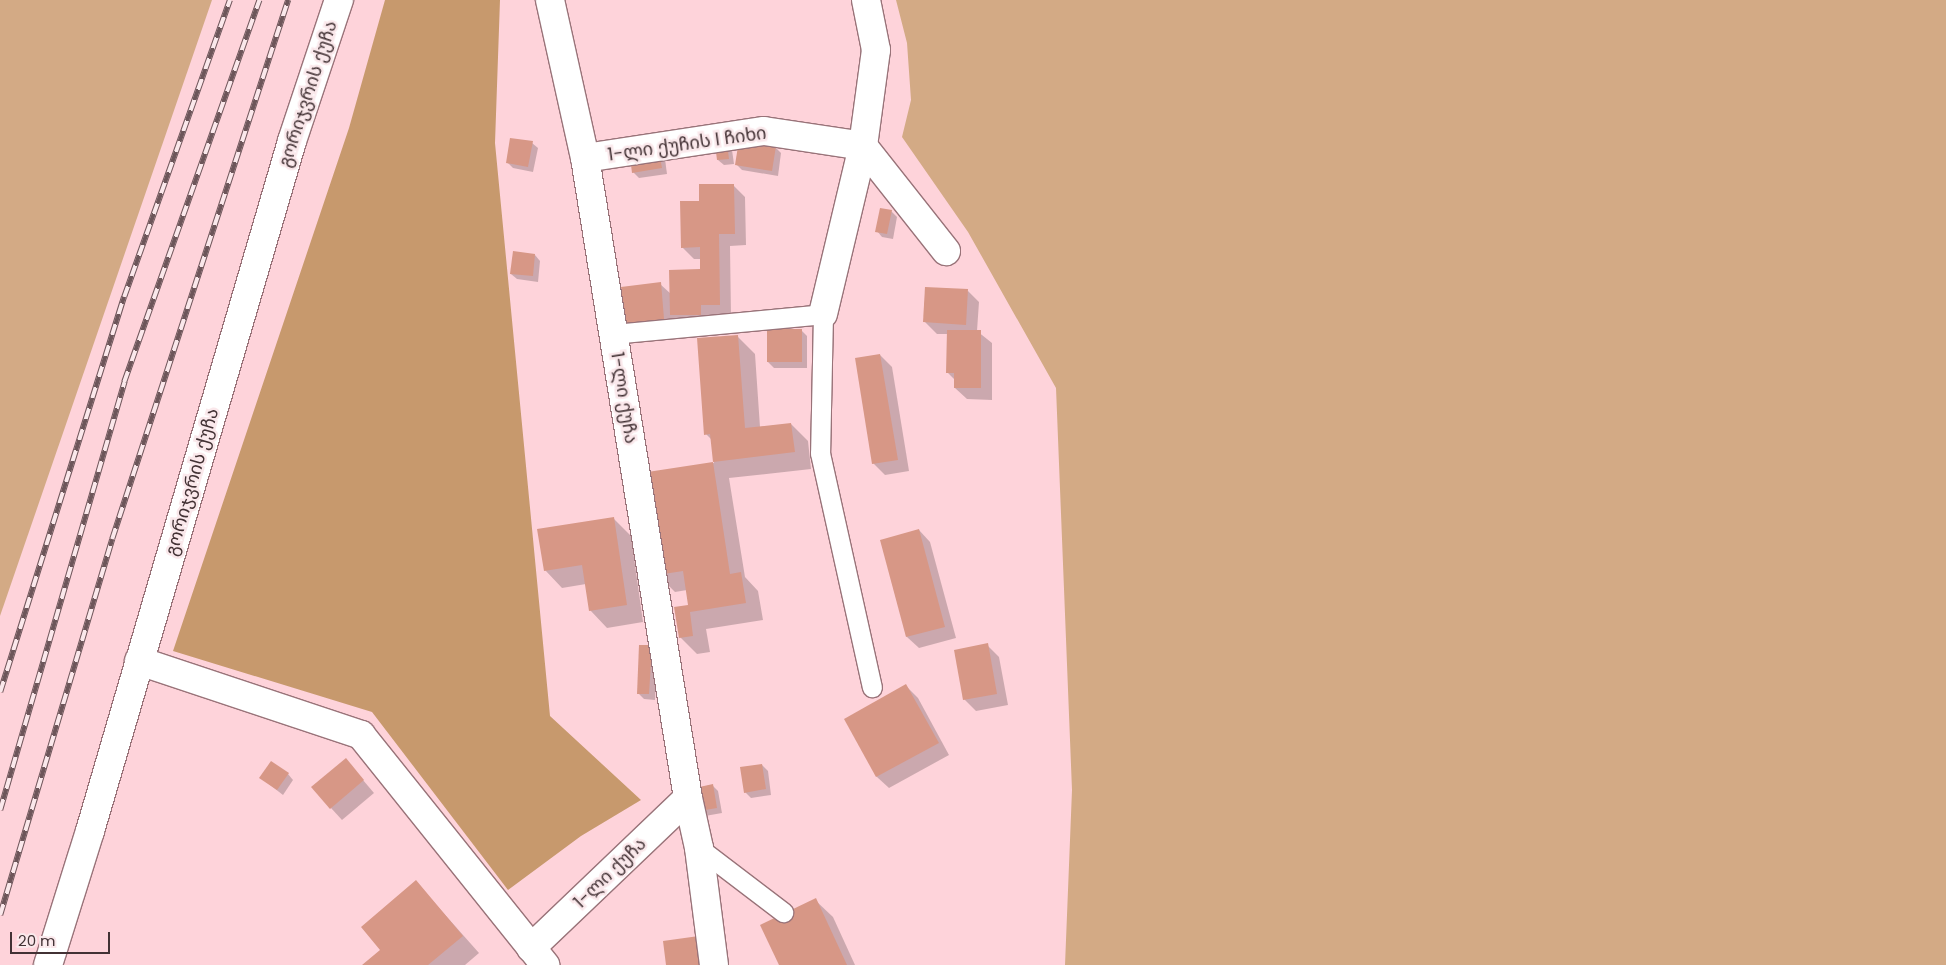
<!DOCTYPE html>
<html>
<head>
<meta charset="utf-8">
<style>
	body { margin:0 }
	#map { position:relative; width:1946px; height:965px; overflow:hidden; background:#fed3da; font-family:Poppins,"Noto Sans Georgian",sans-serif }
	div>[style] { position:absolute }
	.green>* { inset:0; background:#d3aa85 }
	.forest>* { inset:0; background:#c7996d }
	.shadow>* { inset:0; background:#0003 }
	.building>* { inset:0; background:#d79786 }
	.roads { filter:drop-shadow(1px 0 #997379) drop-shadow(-1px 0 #997379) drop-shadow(0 1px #997379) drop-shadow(0 -1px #997379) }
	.service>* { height:19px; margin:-9.5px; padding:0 9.5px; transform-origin:9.5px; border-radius:9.5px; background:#fff }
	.minor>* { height:28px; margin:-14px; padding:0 14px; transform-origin:14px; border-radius:14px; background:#fff }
	.secondary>* { height:28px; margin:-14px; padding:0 14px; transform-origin:14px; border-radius:14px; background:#fff }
	.rail>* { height:5.5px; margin-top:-2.75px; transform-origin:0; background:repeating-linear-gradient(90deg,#fae8eb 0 11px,#6d565a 0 22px); box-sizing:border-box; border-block:1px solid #6d565a }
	span { translate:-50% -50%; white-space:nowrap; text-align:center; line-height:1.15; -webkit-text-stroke:5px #fae8eb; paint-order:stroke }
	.street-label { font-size:18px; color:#423134 }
	.scale { position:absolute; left:10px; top:932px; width:100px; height:22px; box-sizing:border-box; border:2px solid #423134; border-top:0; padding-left:6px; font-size:15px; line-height:18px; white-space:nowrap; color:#423134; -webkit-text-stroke:4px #fae8eb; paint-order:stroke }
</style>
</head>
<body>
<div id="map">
	<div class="green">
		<i style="clip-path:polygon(0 0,212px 0,0 616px)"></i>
		<i style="clip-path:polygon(896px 0,1946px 0,1946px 965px,1065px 965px,1072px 790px,1056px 388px,968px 232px,902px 137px,911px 100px,907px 43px)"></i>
	</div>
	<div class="forest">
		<i style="clip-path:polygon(385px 0,500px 0,495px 143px,550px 716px,641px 800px,581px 836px,508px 890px,372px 712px,173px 651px,349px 128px)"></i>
	</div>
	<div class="shadow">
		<i style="clip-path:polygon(532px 143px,538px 148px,533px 172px,513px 168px,507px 162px)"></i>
		<i style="clip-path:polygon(727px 144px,732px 150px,734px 164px,724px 165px,718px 160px)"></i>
		<i style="clip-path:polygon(775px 147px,781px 153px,778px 176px,742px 170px,736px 164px)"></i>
		<i style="clip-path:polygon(631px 158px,665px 159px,667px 174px,639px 178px,633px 172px)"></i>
		<i style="clip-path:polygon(733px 185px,745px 197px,746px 245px,730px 246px,731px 316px,683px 327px,674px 318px,676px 331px,627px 323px,660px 284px,671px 294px,701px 271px,701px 259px,694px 259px,682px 247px,700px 202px)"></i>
		<i style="clip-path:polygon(891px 211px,897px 217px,893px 239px,882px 237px,877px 231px)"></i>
		<i style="clip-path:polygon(535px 255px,540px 261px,538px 282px,517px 279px,511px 274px)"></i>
		<i style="clip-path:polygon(968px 291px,979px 302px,977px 331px,992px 343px,992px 400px,967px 399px,955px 388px,956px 381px,948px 373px,948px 334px,937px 334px,925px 322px)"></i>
		<i style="clip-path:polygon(802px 331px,807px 336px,807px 368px,774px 368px,768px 362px)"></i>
		<i style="clip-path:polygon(737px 336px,755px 354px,760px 427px,791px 424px,808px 441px,811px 469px,729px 478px,745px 577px,758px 591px,763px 620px,706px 629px,710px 652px,697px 654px,680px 637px,690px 606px,687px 590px,675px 592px,658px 575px,643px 474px,714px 463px,712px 440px,706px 434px)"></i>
		<i style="clip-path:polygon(880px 355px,892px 367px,909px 471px,885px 475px,873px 463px)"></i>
		<i style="clip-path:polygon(614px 519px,631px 536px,643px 622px,607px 628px,590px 610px,586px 584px,562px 588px,545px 570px)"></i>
		<i style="clip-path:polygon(919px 530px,930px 542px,956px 638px,919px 648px,907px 637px)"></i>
		<i style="clip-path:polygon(987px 645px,999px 657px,1008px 705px,976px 711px,964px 699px)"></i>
		<i style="clip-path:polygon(640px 646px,657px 652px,655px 700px,644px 699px,638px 693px)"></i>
		<i style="clip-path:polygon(906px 686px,918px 698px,949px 755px,889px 788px,877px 777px,846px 719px)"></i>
		<i style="clip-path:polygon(346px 760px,374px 793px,342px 820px,331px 808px)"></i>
		<i style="clip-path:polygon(762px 765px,768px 771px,771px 795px,751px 798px,745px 792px)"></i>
		<i style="clip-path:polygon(288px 774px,293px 780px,283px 795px,261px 778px)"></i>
		<i style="clip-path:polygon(712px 785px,718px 791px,722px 813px,705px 816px,696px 788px)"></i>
		<i style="clip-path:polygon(416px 882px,479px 953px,465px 965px,364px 965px,381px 950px)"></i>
		<i style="clip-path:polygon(815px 900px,833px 917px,855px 965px,781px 965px)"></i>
	</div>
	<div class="building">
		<i style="clip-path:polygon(510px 138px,533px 141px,528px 167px,506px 163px)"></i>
		<i style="clip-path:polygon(739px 140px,776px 146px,772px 171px,735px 165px)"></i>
		<i style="clip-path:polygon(727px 143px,729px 159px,717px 160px,715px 144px)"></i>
		<i style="clip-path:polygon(659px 152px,662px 168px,632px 173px,630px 157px)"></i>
		<i style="clip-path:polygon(699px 184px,734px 184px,735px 234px,719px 234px,720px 305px,701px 305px,701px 315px,670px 315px,669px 270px,700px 269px,700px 247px,681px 248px,680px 201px,699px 201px)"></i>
		<i style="clip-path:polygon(880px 208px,892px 210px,887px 234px,875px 232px)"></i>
		<i style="clip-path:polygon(513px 251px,535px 254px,533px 276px,510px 274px)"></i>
		<i style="clip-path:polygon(661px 282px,664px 319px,625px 324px,621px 287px)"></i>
		<i style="clip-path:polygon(925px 287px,968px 289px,966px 325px,923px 322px)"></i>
		<i style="clip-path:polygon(767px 329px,802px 329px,802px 362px,767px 362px)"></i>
		<i style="clip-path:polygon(947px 330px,981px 330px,981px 388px,954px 388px,954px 373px,946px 373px)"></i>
		<i style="clip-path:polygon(738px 335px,745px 428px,791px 423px,795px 452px,713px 462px,710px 434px,704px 435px,697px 338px)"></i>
		<i style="clip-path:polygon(880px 354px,898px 460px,872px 464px,855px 358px)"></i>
		<i style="clip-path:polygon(713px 462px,730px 574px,741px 572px,746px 603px,690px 612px,693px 636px,679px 638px,674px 607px,688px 605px,683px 571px,657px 575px,641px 473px)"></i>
		<i style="clip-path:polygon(614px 517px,627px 605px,589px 611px,582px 565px,544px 571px,537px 529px)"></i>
		<i style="clip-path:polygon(919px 529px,945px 627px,906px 637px,880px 540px)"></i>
		<i style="clip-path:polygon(988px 643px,997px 694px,963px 700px,954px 650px)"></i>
		<i style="clip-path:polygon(639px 645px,652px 645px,649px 694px,637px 694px)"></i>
		<i style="clip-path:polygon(906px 684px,939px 743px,876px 777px,844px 719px)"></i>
		<i style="clip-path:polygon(346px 758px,364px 780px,330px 809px,311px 787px)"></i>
		<i style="clip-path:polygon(271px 761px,289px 773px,277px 790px,259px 778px)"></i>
		<i style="clip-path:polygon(762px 764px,766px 789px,744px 793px,740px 767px)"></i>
		<i style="clip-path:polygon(713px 784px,717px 808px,699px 811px,695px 788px)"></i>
		<i style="clip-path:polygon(416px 880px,463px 936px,428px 965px,362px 965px,380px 950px,361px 927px)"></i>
		<i style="clip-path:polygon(816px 898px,847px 965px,779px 965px,760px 925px)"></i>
		<i style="clip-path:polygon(706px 935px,710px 965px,666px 965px,663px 941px)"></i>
	</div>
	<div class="roads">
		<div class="service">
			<i style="left:613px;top:334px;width:211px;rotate:-5.4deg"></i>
			<i style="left:823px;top:314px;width:139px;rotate:91.2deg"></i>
			<i style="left:820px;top:453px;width:240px;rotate:77.5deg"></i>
			<i style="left:699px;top:848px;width:106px;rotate:37.3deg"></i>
		</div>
		<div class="minor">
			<i style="left:585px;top:158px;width:181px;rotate:-8.6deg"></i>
			<i style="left:764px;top:131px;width:100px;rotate:8.6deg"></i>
			<i style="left:863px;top:146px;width:134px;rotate:51.7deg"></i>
			<i style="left:823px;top:314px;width:173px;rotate:-76.6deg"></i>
			<i style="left:863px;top:146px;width:97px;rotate:-82.3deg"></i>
			<i style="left:876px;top:50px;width:51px;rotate:-101.3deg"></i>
			<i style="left:139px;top:661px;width:234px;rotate:18.4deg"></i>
			<i style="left:361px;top:735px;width:295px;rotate:51.3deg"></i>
			<i style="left:688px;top:798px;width:51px;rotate:77.6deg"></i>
			<i style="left:699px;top:848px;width:118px;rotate:82.7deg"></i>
			<i style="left:531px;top:948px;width:217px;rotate:-43.7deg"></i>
			<i style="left:688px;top:798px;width:648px;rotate:-99.14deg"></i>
			<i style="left:585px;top:158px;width:162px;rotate:-102.5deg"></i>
		</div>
		<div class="secondary">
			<i style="left:48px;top:965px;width:140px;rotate:-72.6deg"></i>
			<i style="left:90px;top:831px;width:719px;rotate:-73.68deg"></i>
			<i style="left:292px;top:141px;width:149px;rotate:-71.6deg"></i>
		</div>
	</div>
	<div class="rail">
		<i style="left:0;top:692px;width:414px;rotate:-72.6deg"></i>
		<i style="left:124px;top:297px;width:315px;rotate:-70.4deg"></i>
		<i style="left:0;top:810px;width:446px;rotate:-73.8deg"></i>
		<i style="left:124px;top:382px;width:405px;rotate:-70.5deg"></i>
		<i style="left:0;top:915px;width:392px;rotate:-73.4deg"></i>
		<i style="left:112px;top:539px;width:567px;rotate:-71.92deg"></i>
	</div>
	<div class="street-label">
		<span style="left:308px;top:94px;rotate:-72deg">გორიჯვრის ქუჩა</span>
		<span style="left:687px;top:144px;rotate:-8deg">1-ლი ქუჩის I ჩიხი</span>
		<span style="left:624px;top:398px;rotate:81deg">1-ლი ქუჩა</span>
		<span style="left:192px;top:482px;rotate:-74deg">გორიჯვრის ქუჩა</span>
		<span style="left:610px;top:873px;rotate:-44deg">1-ლი ქუჩა</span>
	</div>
	<div class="scale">20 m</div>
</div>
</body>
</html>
